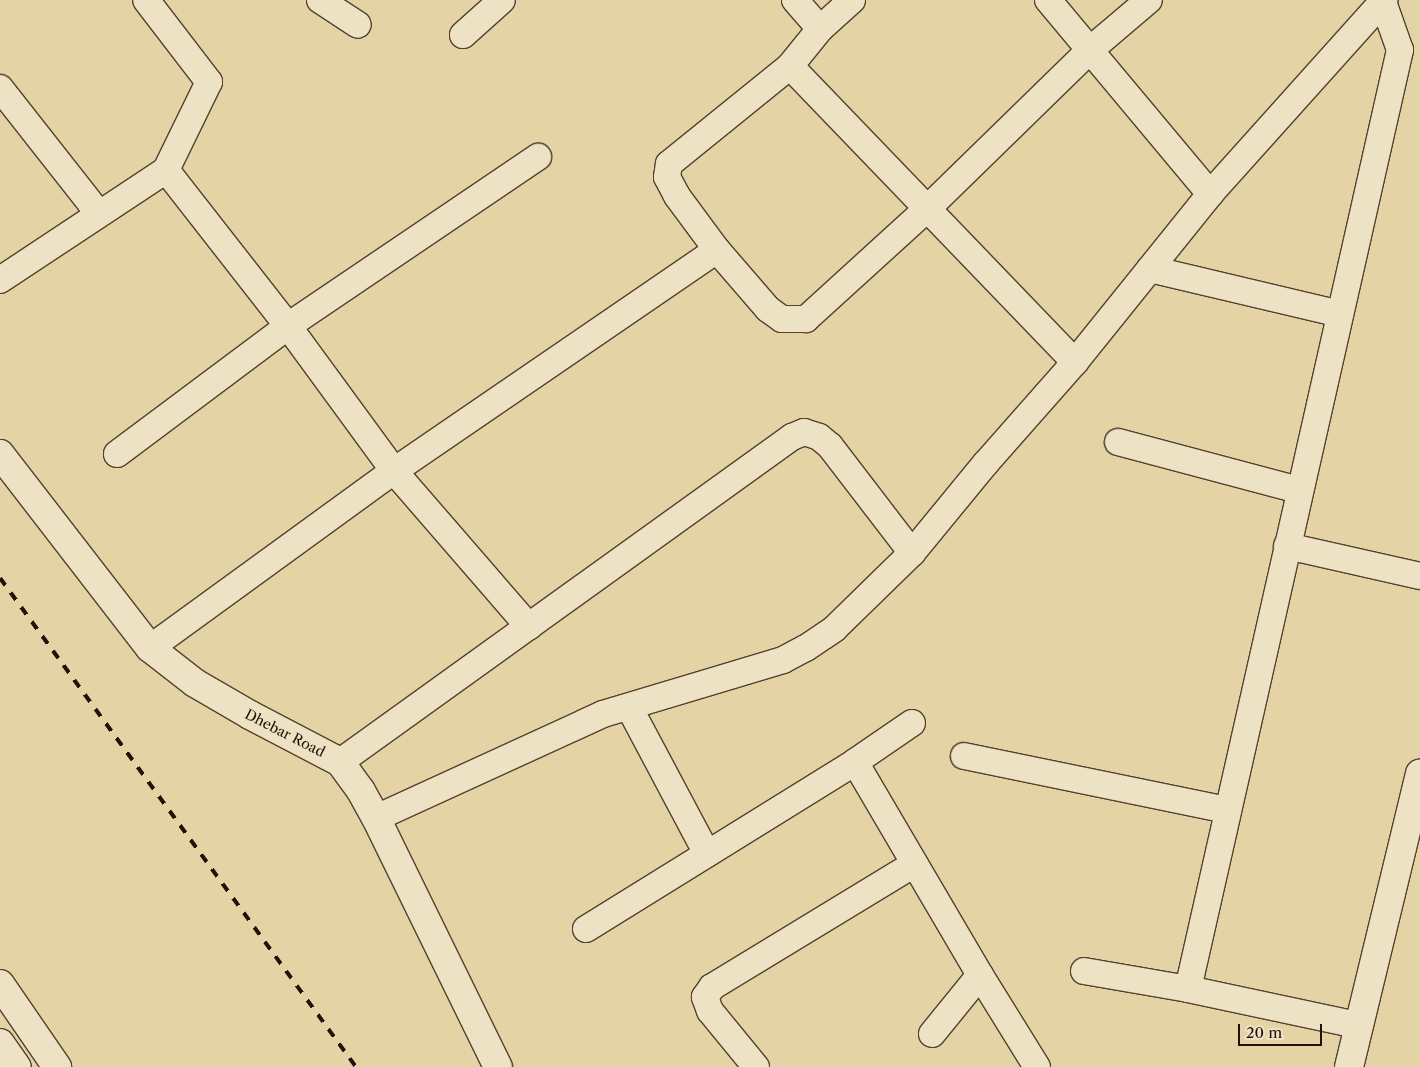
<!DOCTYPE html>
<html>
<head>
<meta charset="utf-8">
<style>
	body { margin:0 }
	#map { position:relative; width:1420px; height:1067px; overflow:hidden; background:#e4d4a5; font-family:"Libre Caslon Text",serif }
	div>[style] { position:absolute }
	.roads { filter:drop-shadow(1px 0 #55402e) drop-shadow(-1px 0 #55402e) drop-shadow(0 1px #55402e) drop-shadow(0 -1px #55402e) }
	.minor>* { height:26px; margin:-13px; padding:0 13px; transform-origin:13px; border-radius:13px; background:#ede3c4 }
	.tertiary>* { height:28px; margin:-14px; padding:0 14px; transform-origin:14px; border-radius:14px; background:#ede3c4 }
	.secondary>* { height:28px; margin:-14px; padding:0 14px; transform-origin:14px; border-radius:14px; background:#ede3c4 }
	.rail>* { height:4px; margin-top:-2px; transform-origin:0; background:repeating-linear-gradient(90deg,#250f07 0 9px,transparent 0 18px) }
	span { translate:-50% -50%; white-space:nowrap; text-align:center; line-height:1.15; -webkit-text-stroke:5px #ede3c4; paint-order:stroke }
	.street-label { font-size:14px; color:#250f07 }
	.scale { position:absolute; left:1238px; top:1024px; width:84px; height:22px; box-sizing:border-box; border:2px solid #250f07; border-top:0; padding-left:6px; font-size:15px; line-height:18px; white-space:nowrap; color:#250f07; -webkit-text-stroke:4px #ede3c4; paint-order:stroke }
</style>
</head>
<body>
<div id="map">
	<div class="roads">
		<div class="minor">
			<i style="left:320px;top:0;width:45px;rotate:33.3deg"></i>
			<i style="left:795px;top:0;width:38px;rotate:49deg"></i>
			<i style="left:852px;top:0;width:43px;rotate:137.8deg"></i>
			<i style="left:820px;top:29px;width:48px;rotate:129deg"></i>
			<i style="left:790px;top:66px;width:156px;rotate:141deg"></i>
			<i style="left:669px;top:164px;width:13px;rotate:99deg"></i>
			<i style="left:667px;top:177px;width:21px;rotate:62deg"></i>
			<i style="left:677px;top:196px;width:67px;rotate:53.5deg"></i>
			<i style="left:717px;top:250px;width:78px;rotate:49.2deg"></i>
			<i style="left:768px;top:309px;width:17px;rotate:36deg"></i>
			<i style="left:782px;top:319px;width:24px"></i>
			<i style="left:806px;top:319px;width:165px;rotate:-42.3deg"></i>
			<i style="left:928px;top:208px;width:226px;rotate:-44.3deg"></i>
			<i style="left:1090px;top:50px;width:77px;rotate:-40.3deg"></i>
			<i style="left:1048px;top:0;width:253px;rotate:50.1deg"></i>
			<i style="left:463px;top:35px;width:52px;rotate:-41.9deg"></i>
			<i style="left:790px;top:66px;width:411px;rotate:46.1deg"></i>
			<i style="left:0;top:88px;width:160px;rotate:51.8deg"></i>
			<i style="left:166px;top:170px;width:198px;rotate:52deg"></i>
			<i style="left:288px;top:326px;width:180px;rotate:53.8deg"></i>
			<i style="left:394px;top:471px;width:206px;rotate:49.1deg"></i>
			<i style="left:1150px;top:269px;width:195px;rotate:13.3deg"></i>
			<i style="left:0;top:280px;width:199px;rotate:-33.5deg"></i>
			<i style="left:166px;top:170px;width:98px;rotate:-64deg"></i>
			<i style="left:209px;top:82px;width:103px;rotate:-127.5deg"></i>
			<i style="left:1118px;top:442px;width:187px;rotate:14.9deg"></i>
			<i style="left:117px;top:454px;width:214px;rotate:-36.8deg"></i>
			<i style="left:288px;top:326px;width:302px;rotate:-34.1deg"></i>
			<i style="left:1287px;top:546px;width:136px;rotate:12.7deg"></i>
			<i style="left:150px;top:648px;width:301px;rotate:-36deg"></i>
			<i style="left:394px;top:471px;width:391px;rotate:-34.4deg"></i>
			<i style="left:629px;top:707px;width:166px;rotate:62deg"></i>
			<i style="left:964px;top:756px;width:269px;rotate:11.6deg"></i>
			<i style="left:340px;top:762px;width:557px;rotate:-35.72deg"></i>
			<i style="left:792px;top:437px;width:13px;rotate:-23deg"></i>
			<i style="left:804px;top:432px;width:16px;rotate:18deg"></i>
			<i style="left:819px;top:437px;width:14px;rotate:39deg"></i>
			<i style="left:830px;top:446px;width:135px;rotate:52.5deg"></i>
			<i style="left:855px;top:762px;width:247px;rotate:59.6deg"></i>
			<i style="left:980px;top:975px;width:108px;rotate:58.2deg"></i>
			<i style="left:376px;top:818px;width:250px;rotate:-24.6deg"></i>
			<i style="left:603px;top:714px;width:188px;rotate:-16.7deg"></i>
			<i style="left:783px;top:660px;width:26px;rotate:-28deg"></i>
			<i style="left:806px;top:648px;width:34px;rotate:-34deg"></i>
			<i style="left:834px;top:629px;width:109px;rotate:-44.3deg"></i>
			<i style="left:912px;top:553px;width:117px;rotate:-50.6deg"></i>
			<i style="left:986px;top:463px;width:135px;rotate:-48.6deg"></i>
			<i style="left:1075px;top:362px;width:216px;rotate:-51.2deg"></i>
			<i style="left:1210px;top:194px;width:261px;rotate:-48.1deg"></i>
			<i style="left:586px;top:929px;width:317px;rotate:-31.8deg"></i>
			<i style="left:855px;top:762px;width:69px;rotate:-34.4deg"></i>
			<i style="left:1084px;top:971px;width:106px;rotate:9.8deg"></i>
			<i style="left:1188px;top:989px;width:174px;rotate:12deg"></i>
			<i style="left:1188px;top:989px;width:963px;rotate:-77.28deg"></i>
			<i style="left:1400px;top:50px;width:51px;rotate:-109.5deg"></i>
			<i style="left:932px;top:1034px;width:76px;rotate:-50.9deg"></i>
			<i style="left:756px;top:1067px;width:72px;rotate:-129.4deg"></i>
			<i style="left:710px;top:1011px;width:15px;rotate:-110deg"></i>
			<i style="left:705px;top:997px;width:12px;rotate:-55deg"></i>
			<i style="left:712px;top:987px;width:237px;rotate:-31.3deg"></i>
		</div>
		<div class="tertiary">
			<i style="left:0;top:454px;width:245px;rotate:52.3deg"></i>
			<i style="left:150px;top:648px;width:57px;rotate:37.9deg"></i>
			<i style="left:195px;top:683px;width:64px;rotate:30.2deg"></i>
			<i style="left:250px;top:715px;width:102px;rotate:27.6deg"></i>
			<i style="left:340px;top:762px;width:36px;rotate:54deg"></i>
			<i style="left:361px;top:791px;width:31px;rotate:61deg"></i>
			<i style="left:376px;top:818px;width:277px;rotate:63.9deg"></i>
			<i style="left:1349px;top:1067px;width:302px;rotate:-76.4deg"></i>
		</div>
		<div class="secondary">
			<i style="left:0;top:984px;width:101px;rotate:55.5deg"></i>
			<i style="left:0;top:1043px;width:29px;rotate:55deg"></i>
		</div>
	</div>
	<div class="rail">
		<i style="left:0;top:578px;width:605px;rotate:53.94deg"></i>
	</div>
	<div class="street-label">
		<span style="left:285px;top:733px;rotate:27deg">Dhebar Road</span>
	</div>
	<div class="scale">20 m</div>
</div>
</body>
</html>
